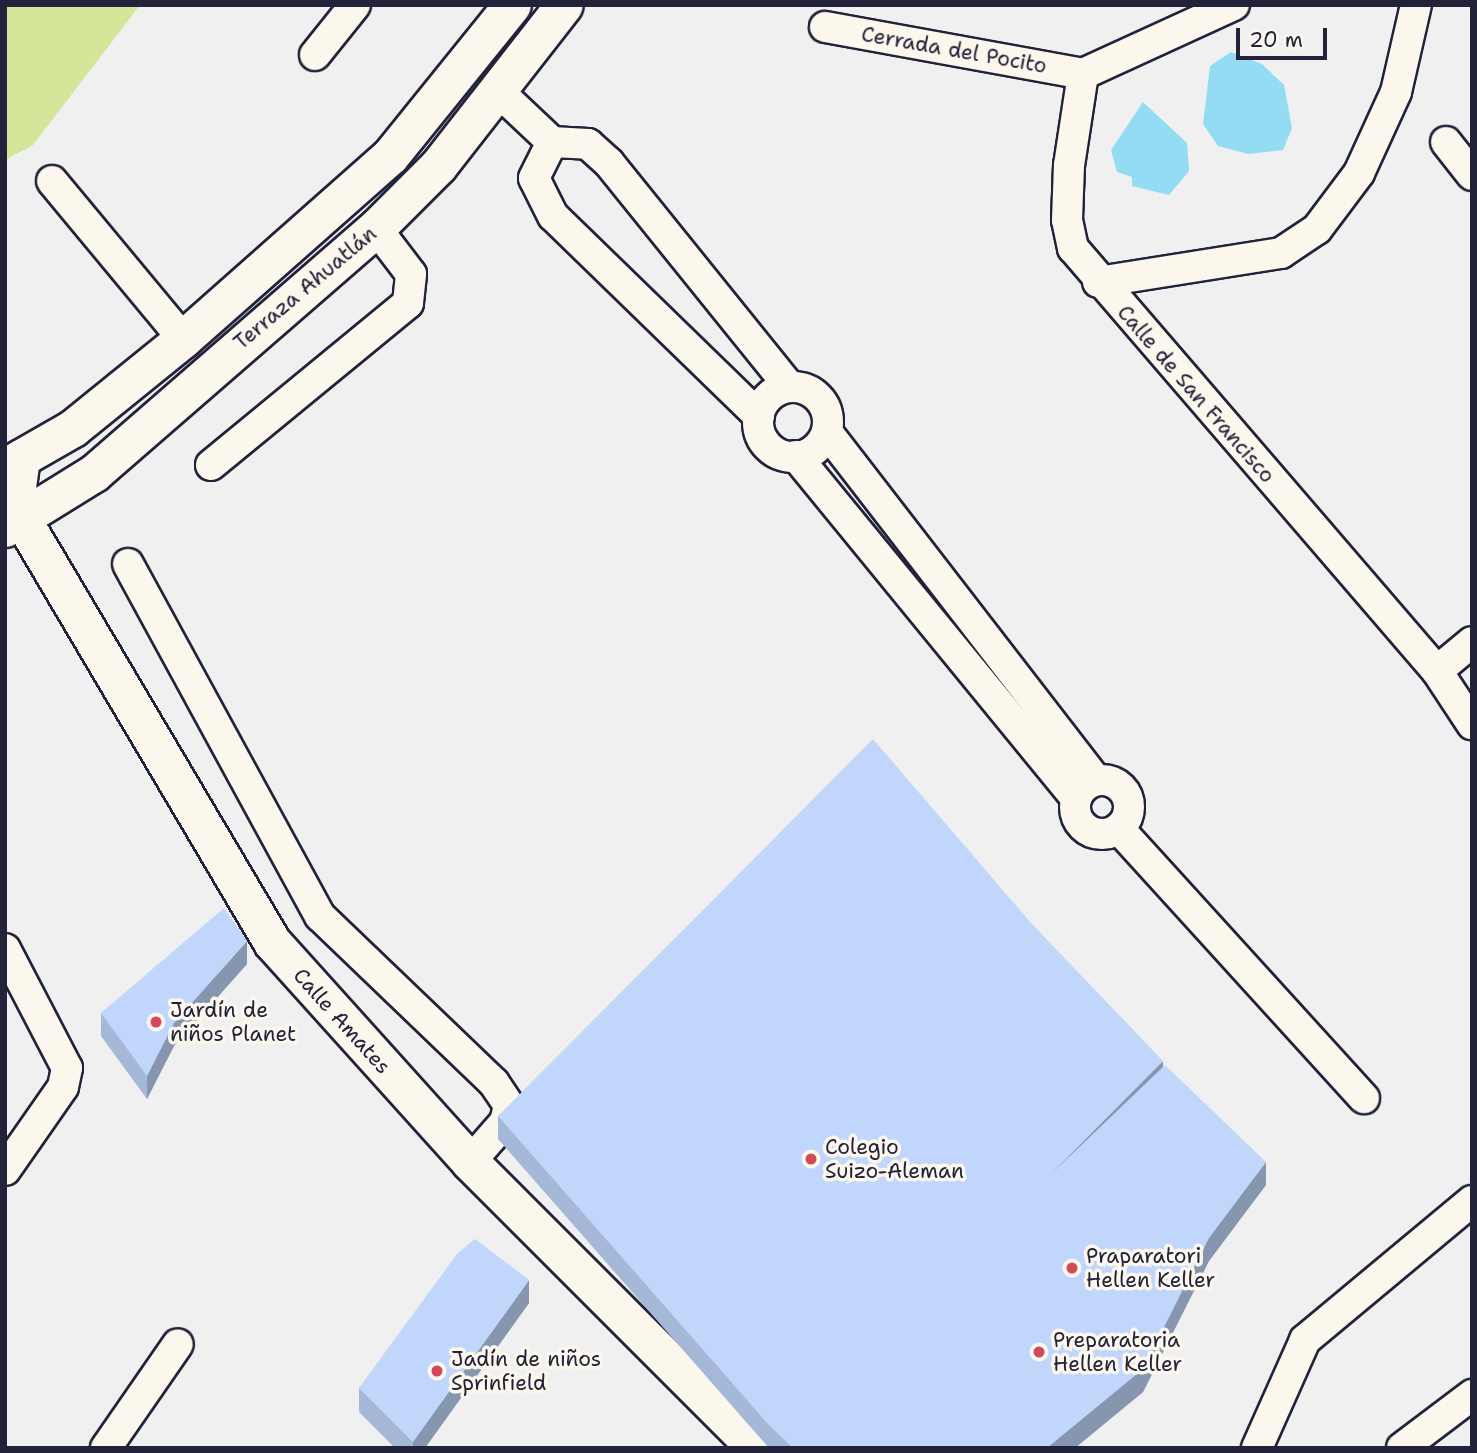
<!DOCTYPE html>
<html>
<head>
<meta charset="utf-8">
<style>
	body { margin:0 }
	#map { position:relative; width:1477px; height:1453px; overflow:hidden; background:#eff0ef; font-family:"Shantell Sans",sans-serif }
	div>[style] { position:absolute }
	.green>* { inset:0; background:#d3e69a }
	.water>* { inset:0; background:#93dcf4 }
	.roads { filter:drop-shadow(2px 0 #22223b) drop-shadow(-2px 0 #22223b) drop-shadow(0 2px #22223b) drop-shadow(0 -2px #22223b) }
	.minor>* { height:30px; margin:-15px; padding:0 15px; transform-origin:15px; border-radius:15px; background:#fbf7ec }
	.minor>.ring { margin:-15px; padding:0; box-sizing:content-box; background:none; border:30px solid #fbf7ec; border-radius:50% }
	.tertiary>* { height:37px; margin:-18.5px; padding:0 18.5px; transform-origin:18.5px; border-radius:18.5px; background:#fbf7ec }
	.wall>* { inset:0; background:#a5b8d7 }
	.shaded-wall>* { inset:0; background:#8696af }
	.building>* { inset:0; background:#c0d6fa }
	.dots>* { width:19px; height:19px; translate:-50% -50%; box-sizing:border-box; border:4px solid #fbf7ec; border-radius:50% }
	span { translate:-50% -50%; white-space:nowrap; text-align:center; line-height:1.15; -webkit-text-stroke:7px #fbf7ec; paint-order:stroke }
	.street-label { font-size:21px; color:#22223b }
	.poi-label { font-size:21px; color:#22223b }
	.left { translate:0 -50%; text-align:left }
	.frame { position:absolute; inset:0; border:7px solid #22223b; pointer-events:none }
	.scale { position:absolute; left:1236px; top:28px; width:91px; height:32px; box-sizing:border-box; border:4px solid #22223b; border-top:0; padding-left:9px; font-size:21px; line-height:24px; white-space:nowrap; color:#22223b; -webkit-text-stroke:5px #fbf7ec; paint-order:stroke }
</style>
</head>
<body>
<div id="map">
	<div class="green">
		<i style="clip-path:polygon(5px 5px,140px 5px,33px 145px,5px 160px)"></i>
	</div>
	<div class="water">
		<i style="clip-path:polygon(1231px 52px,1262px 64px,1284px 85px,1292px 128px,1283px 150px,1248px 154px,1218px 146px,1203px 124px,1210px 66px)"></i>
		<i style="clip-path:polygon(1143px 102px,1187px 143px,1189px 171px,1169px 195px,1132px 186px,1132px 177px,1117px 172px,1111px 150px)"></i>
	</div>
	<div class="roads">
		<div class="minor">
			<i style="left:825px;top:27px;width:262px;rotate:10.3deg"></i>
			<i style="left:315px;top:55px;width:64px;rotate:-51.3deg"></i>
			<i style="left:1083px;top:74px;width:92px;rotate:98.7deg"></i>
			<i style="left:1069px;top:165px;width:55px;rotate:92.1deg"></i>
			<i style="left:1067px;top:220px;width:29px;rotate:78deg"></i>
			<i style="left:1073px;top:248px;width:558px;rotate:49.29deg"></i>
			<i style="left:1437px;top:671px;width:64px;rotate:56.6deg"></i>
			<i style="left:1083px;top:74px;width:166px;rotate:-24.6deg"></i>
			<i style="left:499px;top:92px;width:73px;rotate:43.3deg"></i>
			<i style="left:1446px;top:142px;width:42px;rotate:51.8deg"></i>
			<i style="left:52px;top:181px;width:205px;rotate:50.3deg"></i>
			<i style="left:1098px;top:282px;width:185px;rotate:-9deg"></i>
			<i style="left:1281px;top:253px;width:43px;rotate:-33.7deg"></i>
			<i style="left:1317px;top:229px;width:70px;rotate:-53.1deg"></i>
			<i style="left:1359px;top:173px;width:89px;rotate:-65.4deg"></i>
			<i style="left:1396px;top:92px;width:89px;rotate:-77.1deg"></i>
			<i class="ring" style="left:758px;top:387px;width:40px;height:40px"></i>
			<i style="left:759px;top:416px;width:287px;rotate:-135.8deg"></i>
			<i style="left:553px;top:216px;width:42px;rotate:-116.6deg"></i>
			<i style="left:534px;top:178px;width:40px;rotate:-63.4deg"></i>
			<i style="left:552px;top:142px;width:36px;rotate:3deg"></i>
			<i style="left:588px;top:144px;width:28px;rotate:42deg"></i>
			<i style="left:609px;top:163px;width:287px;rotate:51.1deg"></i>
			<i style="left:827px;top:432px;width:440px;rotate:52.3deg"></i>
			<i style="left:796px;top:456px;width:442px;rotate:50.7deg"></i>
			<i style="left:211px;top:465px;width:255px;rotate:-39.4deg"></i>
			<i style="left:408px;top:303px;width:29px;rotate:-84deg"></i>
			<i style="left:411px;top:274px;width:58px;rotate:-127.3deg"></i>
			<i style="left:128px;top:564px;width:401px;rotate:61.4deg"></i>
			<i style="left:320px;top:916px;width:241px;rotate:43.8deg"></i>
			<i style="left:494px;top:1083px;width:27px;rotate:56deg"></i>
			<i style="left:509px;top:1105px;width:17px;rotate:103deg"></i>
			<i style="left:505px;top:1122px;width:53px;rotate:131.2deg"></i>
			<i style="left:1437px;top:671px;width:45px;rotate:-39.6deg"></i>
			<i class="ring" style="left:1075px;top:780px;width:24px;height:24px"></i>
			<i style="left:1119px;top:829px;width:364px;rotate:47.7deg"></i>
			<i style="left:5px;top:949px;width:134px;rotate:62.5deg"></i>
			<i style="left:67px;top:1068px;width:19px;rotate:102deg"></i>
			<i style="left:63px;top:1087px;width:101px;rotate:124.9deg"></i>
			<i style="left:106px;top:1448px;width:126px;rotate:-55.3deg"></i>
			<i style="left:1257px;top:1448px;width:118px;rotate:-66deg"></i>
			<i style="left:1305px;top:1340px;width:217px;rotate:-39.8deg"></i>
			<i style="left:1402px;top:1448px;width:88px;rotate:-37.1deg"></i>
		</div>
		<div class="tertiary">
			<i style="left:21px;top:458px;width:29px;rotate:98deg"></i>
			<i style="left:17px;top:487px;width:35px;rotate:80deg"></i>
			<i style="left:23px;top:521px;width:489px;rotate:59.4deg"></i>
			<i style="left:272px;top:942px;width:296px;rotate:48deg"></i>
			<i style="left:470px;top:1162px;width:404px;rotate:45deg"></i>
			<i style="left:5px;top:467px;width:78px;rotate:-29.8deg"></i>
			<i style="left:73px;top:428px;width:141px;rotate:-39deg"></i>
			<i style="left:183px;top:339px;width:276px;rotate:-41.5deg"></i>
			<i style="left:390px;top:156px;width:194px;rotate:-51.1deg"></i>
			<i style="left:5px;top:528px;width:105px;rotate:-31.7deg"></i>
			<i style="left:94px;top:473px;width:374px;rotate:-41deg"></i>
			<i style="left:376px;top:228px;width:88px;rotate:-45deg"></i>
			<i style="left:438px;top:166px;width:204px;rotate:-52deg"></i>
		</div>
	</div>
	<div class="wall">
		<i style="clip-path:polygon(1030px 922px,1163px 1067px,1266px 1185px,1209px 1261px,1143px 1392px,1075px 1448px,769px 1448px,498px 1139px,498px 1116px)"></i>
		<i style="clip-path:polygon(247px 964px,174px 1046px,147px 1099px,101px 1036px,101px 1013px)"></i>
		<i style="clip-path:polygon(529px 1303px,425px 1448px,395px 1448px,359px 1412px,359px 1388px)"></i>
	</div>
	<div class="shaded-wall">
		<i style="clip-path:polygon(247px 941px,247px 964px,174px 1046px,147px 1099px,147px 1076px,174px 1023px)"></i>
		<i style="clip-path:polygon(1163px 1061px,1163px 1084px,1048px 1177px)"></i>
		<i style="clip-path:polygon(1266px 1162px,1266px 1185px,1209px 1261px,1143px 1392px,1075px 1448px,1047px 1448px,1209px 1238px)"></i>
		<i style="clip-path:polygon(529px 1280px,529px 1303px,425px 1448px,413px 1448px,413px 1442px)"></i>
	</div>
	<div class="building">
		<i style="clip-path:polygon(873px 739px,1030px 922px,1163px 1061px,1048px 1177px,1165px 1065px,1266px 1162px,1209px 1238px,1143px 1369px,1047px 1448px,793px 1448px,768px 1424px,498px 1116px)"></i>
		<i style="clip-path:polygon(224px 908px,247px 941px,174px 1023px,147px 1076px,101px 1013px)"></i>
		<i style="clip-path:polygon(475px 1239px,529px 1280px,413px 1442px,359px 1388px,457px 1254px)"></i>
	</div>
	<div class="dots">
		<i style="left:156px;top:1022px;background:#d1495b"></i>
		<i style="left:811px;top:1159px;background:#d1495b"></i>
		<i style="left:1072px;top:1268px;background:#d1495b"></i>
		<i style="left:1039px;top:1352px;background:#d1495b"></i>
		<i style="left:437px;top:1371px;background:#d1495b"></i>
	</div>
	<div class="street-label">
		<span style="left:954px;top:50px;rotate:10deg">Cerrada del Pocito</span>
		<span style="left:305px;top:288px;rotate:-40deg">Terraza Ahuatlán</span>
		<span style="left:1196px;top:394px;rotate:49deg">Calle de San Francisco</span>
		<span style="left:342px;top:1021px;rotate:48deg">Calle Amates</span>
	</div>
	<div class="poi-label">
		<span class="left" style="left:170px;top:1022px">Jardín de<br>niños Planet</span>
		<span class="left" style="left:825px;top:1159px">Colegio<br>Suizo-Aleman</span>
		<span class="left" style="left:1086px;top:1268px">Praparatori<br>Hellen Keller</span>
		<span class="left" style="left:1053px;top:1352px">Preparatoria<br>Hellen Keller</span>
		<span class="left" style="left:451px;top:1371px">Jadín de niños<br>Sprinfield</span>
	</div>
	<div class="frame"></div>
	<div class="scale">20 m</div>
</div>
</body>
</html>
